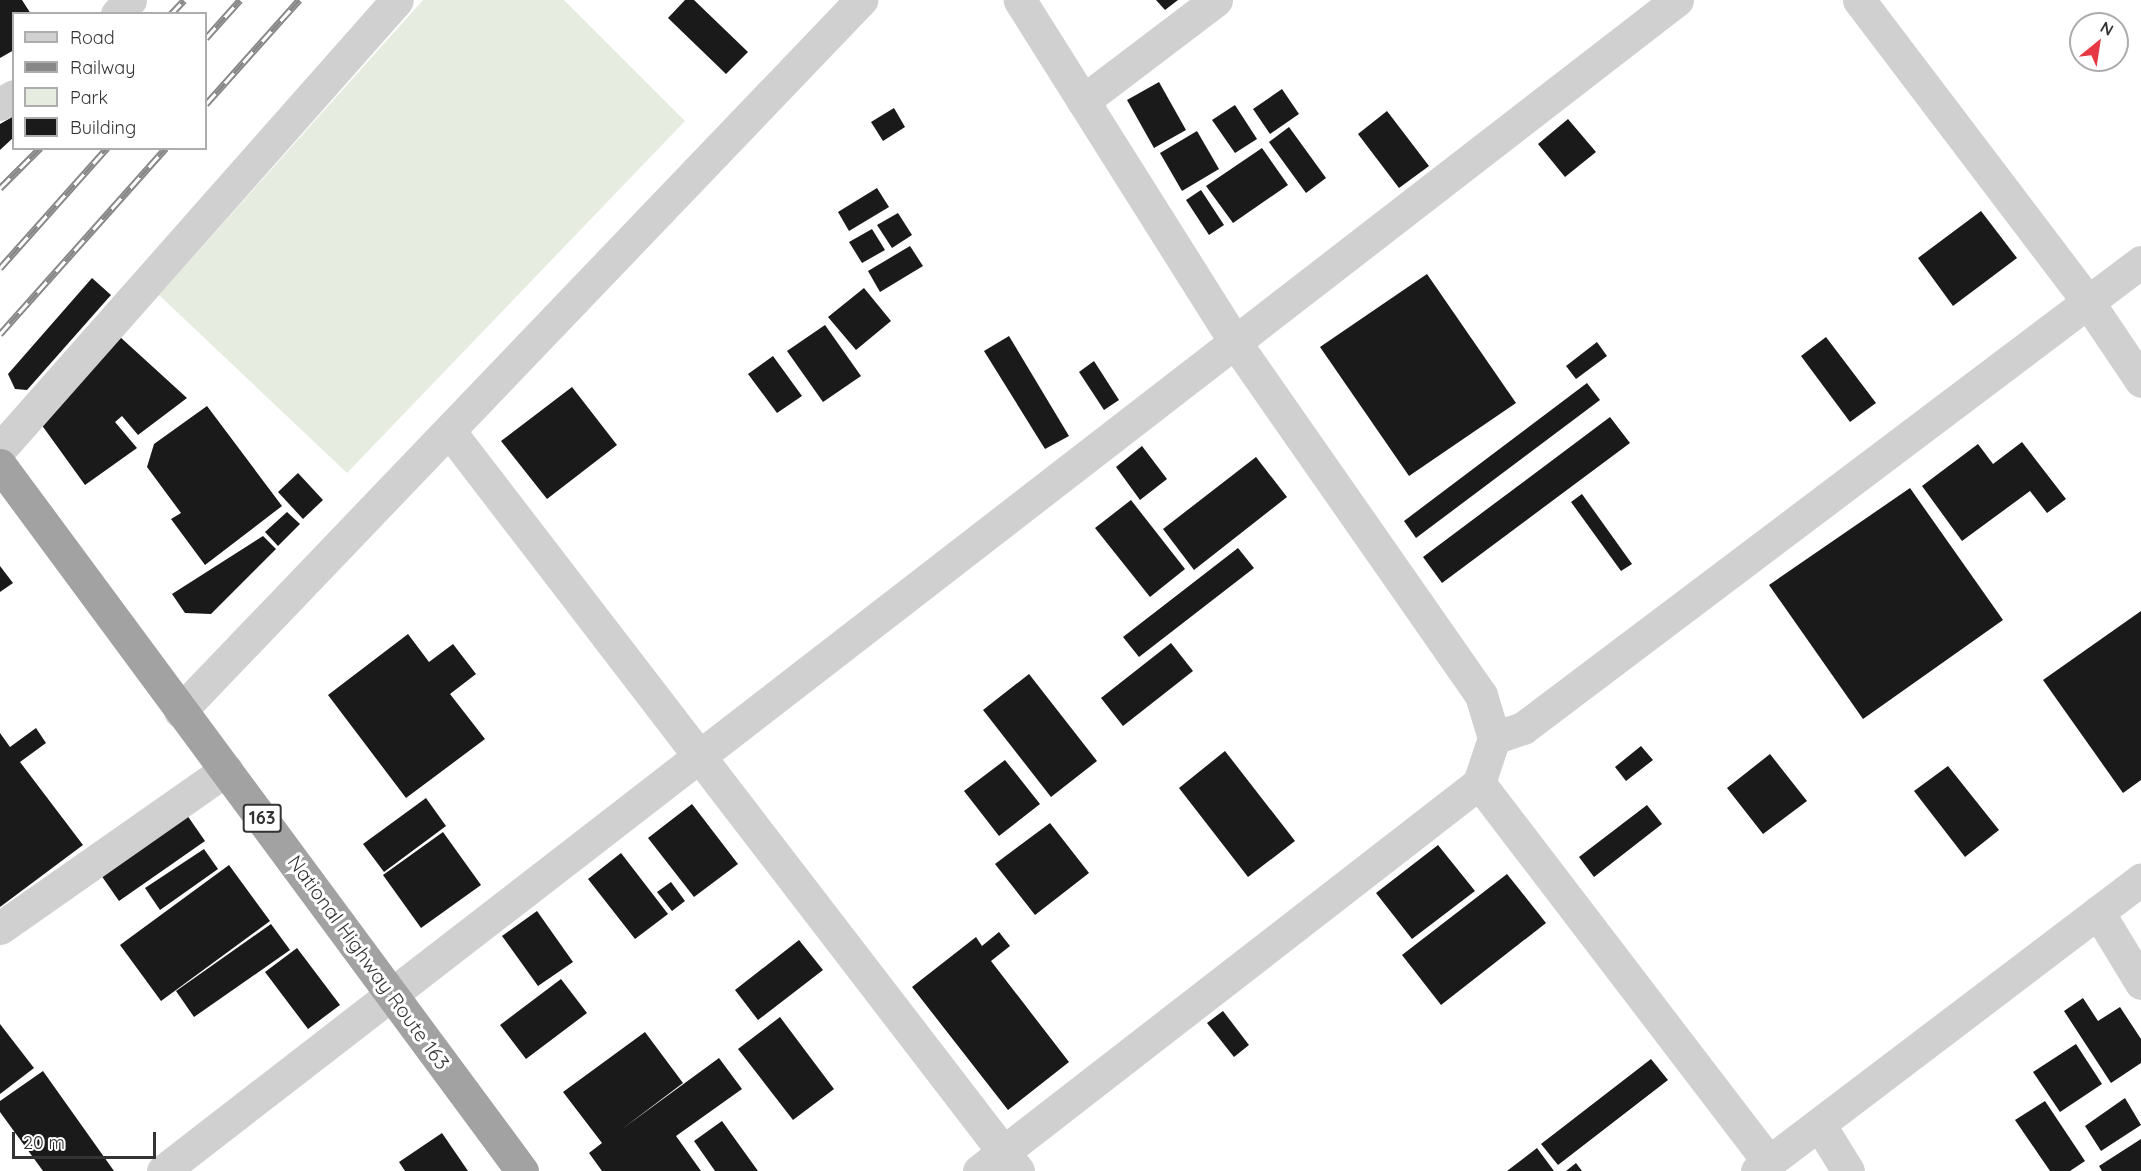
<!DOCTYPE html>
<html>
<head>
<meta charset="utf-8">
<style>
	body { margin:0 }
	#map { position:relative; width:2141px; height:1171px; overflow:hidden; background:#fff; font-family:Quicksand,sans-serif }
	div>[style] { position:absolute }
	.green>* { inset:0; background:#e6ecdf }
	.building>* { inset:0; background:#1a1a1a }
	.minor>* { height:33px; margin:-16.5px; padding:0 16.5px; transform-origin:16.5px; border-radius:16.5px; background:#d0d0d0 }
	.tertiary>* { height:33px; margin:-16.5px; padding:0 16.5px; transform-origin:16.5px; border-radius:16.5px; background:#d0d0d0 }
	.trunk>* { height:33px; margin:-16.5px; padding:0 16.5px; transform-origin:16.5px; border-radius:16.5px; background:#a2a2a2 }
	.rail>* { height:7px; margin-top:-3.5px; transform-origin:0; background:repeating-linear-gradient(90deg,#fff 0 14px,#888 0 28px); box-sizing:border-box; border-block:2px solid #888 }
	span { translate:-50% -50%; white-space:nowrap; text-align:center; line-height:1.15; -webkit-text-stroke:6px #fff; paint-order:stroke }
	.shield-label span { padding:2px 4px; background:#fff; border:2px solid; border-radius:4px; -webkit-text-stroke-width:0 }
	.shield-label { font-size:18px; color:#333; font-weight:700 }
	.street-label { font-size:20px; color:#333 }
	.legend { position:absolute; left:12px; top:12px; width:195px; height:138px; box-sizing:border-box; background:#fff; border:2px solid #adadad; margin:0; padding:8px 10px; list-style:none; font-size:18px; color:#333 }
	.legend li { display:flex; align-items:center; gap:12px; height:30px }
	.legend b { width:30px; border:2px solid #adadad }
	.north { position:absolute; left:2069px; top:12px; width:60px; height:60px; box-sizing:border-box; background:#fff; border:2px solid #adadad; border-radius:50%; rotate:30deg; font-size:16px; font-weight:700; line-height:24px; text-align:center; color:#333 }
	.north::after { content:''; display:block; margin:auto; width:21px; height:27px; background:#e63946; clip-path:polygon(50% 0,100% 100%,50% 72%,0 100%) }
	.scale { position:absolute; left:12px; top:1132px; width:144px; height:27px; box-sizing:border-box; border:3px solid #333; border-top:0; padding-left:8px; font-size:18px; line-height:21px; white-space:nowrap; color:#333; -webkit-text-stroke:4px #fff; paint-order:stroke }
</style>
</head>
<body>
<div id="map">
	<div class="green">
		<i style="clip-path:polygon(423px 0,564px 0,685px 121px,347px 473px,159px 295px)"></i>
	</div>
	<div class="building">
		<i style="clip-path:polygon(0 0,22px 0,31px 14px,14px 14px,14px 50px,0 58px)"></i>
		<i style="clip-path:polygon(685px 0,694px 0,748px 52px,726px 74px,668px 18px)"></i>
		<i style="clip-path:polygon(1156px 0,1178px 0,1165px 10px)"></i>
		<i style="clip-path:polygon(1159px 82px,1186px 130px,1154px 148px,1127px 100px)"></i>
		<i style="clip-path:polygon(1282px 89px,1299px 114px,1270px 134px,1253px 109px)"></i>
		<i style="clip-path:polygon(1235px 105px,1257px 139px,1235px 153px,1212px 120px)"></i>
		<i style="clip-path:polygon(894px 108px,905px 127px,883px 141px,871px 122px)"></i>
		<i style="clip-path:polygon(1387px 111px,1429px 166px,1399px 188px,1358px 134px)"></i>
		<i style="clip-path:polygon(14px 116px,14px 137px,0 150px,0 124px)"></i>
		<i style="clip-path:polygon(1568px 119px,1596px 152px,1565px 177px,1538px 144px)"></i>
		<i style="clip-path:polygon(1289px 127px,1326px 178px,1306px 193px,1269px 142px)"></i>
		<i style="clip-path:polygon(1197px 131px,1219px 169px,1182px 191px,1160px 153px)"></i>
		<i style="clip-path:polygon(1262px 148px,1288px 185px,1233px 223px,1206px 186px)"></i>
		<i style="clip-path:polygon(877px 188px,889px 207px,849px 231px,838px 212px)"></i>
		<i style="clip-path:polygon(1201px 190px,1224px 225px,1209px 235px,1186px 200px)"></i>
		<i style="clip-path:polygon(1981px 211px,2017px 258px,1953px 306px,1918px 258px)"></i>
		<i style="clip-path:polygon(898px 213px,912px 235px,892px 248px,877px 225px)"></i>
		<i style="clip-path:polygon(872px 229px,885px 250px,862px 263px,849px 242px)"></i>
		<i style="clip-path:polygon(910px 246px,923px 266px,880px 292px,868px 271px)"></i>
		<i style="clip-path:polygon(1427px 274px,1516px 403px,1409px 476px,1320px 347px)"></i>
		<i style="clip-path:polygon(92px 278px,111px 295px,27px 390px,15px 389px,8px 374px)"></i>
		<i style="clip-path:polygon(864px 288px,891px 321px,856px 350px,828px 317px)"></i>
		<i style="clip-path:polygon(825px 325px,861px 376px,823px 402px,787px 351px)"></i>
		<i style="clip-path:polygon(119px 336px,187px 398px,138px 435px,122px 416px,115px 422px,137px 448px,85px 485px,41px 424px)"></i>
		<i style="clip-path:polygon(1009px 336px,1069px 436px,1045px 449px,984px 351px)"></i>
		<i style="clip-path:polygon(1826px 337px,1876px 403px,1850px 422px,1801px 356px)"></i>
		<i style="clip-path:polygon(1597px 342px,1607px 356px,1576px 379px,1566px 366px)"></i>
		<i style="clip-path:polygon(773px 356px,802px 396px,777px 413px,748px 374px)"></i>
		<i style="clip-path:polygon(1094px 361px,1119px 400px,1104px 410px,1079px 372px)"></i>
		<i style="clip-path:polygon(1587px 383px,1600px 400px,1416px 538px,1404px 521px)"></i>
		<i style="clip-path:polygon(572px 387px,617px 445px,547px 499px,501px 441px)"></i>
		<i style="clip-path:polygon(207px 406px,282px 506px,205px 565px,171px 519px,181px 513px,147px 467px,154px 444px)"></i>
		<i style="clip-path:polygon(1610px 417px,1630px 443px,1442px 583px,1423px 557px)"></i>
		<i style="clip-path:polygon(2022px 442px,2066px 499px,2047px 513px,2030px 491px,1962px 541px,1922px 486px,1978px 444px,1993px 464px)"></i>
		<i style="clip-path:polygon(1142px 446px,1167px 479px,1140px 500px,1116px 467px)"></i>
		<i style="clip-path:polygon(1256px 457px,1287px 497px,1194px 570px,1163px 529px)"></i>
		<i style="clip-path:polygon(298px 473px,323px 500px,303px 519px,278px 492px)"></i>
		<i style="clip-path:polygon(1910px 488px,2003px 620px,1863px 719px,1769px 585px)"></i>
		<i style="clip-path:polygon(1582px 494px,1632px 564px,1621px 571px,1571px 502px)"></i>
		<i style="clip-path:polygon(1131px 500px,1185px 569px,1150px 597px,1095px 528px)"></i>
		<i style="clip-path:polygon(287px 512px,300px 524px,278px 546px,265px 532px)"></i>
		<i style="clip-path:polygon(263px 536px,276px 549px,211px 614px,185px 613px,172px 594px)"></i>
		<i style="clip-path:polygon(1238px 548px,1254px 568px,1139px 657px,1123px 637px)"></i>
		<i style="clip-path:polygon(0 566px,13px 583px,0 592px)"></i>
		<i style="clip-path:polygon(2141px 611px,2141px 780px,2123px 793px,2043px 680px)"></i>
		<i style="clip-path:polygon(408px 634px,429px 662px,453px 644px,476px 674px,450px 694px,485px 739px,406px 798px,328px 695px)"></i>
		<i style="clip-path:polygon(1171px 643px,1193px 671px,1123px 726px,1101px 698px)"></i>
		<i style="clip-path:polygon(1029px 674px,1097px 761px,1051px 797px,983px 710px)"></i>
		<i style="clip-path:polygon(36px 728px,46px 743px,20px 762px,83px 845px,0 907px,0 733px,10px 747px)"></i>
		<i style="clip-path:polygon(1641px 746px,1653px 760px,1626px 781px,1615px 767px)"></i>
		<i style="clip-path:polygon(1225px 751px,1295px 841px,1248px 877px,1179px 788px)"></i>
		<i style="clip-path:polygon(1770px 754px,1807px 801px,1763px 834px,1727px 788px)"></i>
		<i style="clip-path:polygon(1005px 760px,1040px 804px,999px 836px,964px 791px)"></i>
		<i style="clip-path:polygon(1948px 766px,1999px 830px,1965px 857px,1914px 791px)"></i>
		<i style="clip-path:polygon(426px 798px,446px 826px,384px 872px,363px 844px)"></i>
		<i style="clip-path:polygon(692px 804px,738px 864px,694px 897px,648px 838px)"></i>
		<i style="clip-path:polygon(180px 805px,205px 841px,119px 901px,94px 865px)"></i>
		<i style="clip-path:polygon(1647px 805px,1662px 824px,1594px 877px,1579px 857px)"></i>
		<i style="clip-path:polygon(1050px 823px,1089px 873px,1035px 915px,995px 864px)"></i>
		<i style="clip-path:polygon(443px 832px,481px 885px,421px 928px,383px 875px)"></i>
		<i style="clip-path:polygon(1438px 845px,1475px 891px,1412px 939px,1376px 893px)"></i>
		<i style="clip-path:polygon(204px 849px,218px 869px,160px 910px,145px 888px)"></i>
		<i style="clip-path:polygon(621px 853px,668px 914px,635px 939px,588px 879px)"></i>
		<i style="clip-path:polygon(229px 865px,270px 921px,161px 1001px,120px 945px)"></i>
		<i style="clip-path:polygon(1507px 874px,1546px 923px,1441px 1005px,1402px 955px)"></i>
		<i style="clip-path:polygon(671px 882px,685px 901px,672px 911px,657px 892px)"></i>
		<i style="clip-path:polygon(537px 911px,573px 962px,538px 986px,502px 936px)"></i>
		<i style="clip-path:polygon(271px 924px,290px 950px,194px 1017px,176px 991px)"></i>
		<i style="clip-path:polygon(999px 932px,1010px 946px,991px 961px,1069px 1062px,1008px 1110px,912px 987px,976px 937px,982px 946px)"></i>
		<i style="clip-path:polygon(799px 940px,823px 970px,758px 1020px,735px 990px)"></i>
		<i style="clip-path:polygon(297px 948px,340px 1005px,308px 1029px,265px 972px)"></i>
		<i style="clip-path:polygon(561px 979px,587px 1013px,526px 1059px,500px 1025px)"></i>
		<i style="clip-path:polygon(2083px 998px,2098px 1021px,2120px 1007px,2141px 1039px,2141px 1063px,2111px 1083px,2064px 1011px)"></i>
		<i style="clip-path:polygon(1223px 1011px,1249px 1045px,1234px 1057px,1207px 1023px)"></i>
		<i style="clip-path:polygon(780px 1017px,834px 1089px,793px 1120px,738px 1049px)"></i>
		<i style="clip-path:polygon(0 1024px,34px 1068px,0 1094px)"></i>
		<i style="clip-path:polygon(645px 1032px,683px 1083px,622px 1129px,719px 1058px,742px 1089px,676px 1136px,701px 1171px,602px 1171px,589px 1153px,602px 1143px,563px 1092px)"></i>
		<i style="clip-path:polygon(2076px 1044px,2102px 1084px,2060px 1112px,2033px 1072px)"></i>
		<i style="clip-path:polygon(1651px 1059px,1668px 1080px,1558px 1165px,1541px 1144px)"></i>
		<i style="clip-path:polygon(43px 1071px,114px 1171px,43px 1171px,0 1112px,0 1101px)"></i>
		<i style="clip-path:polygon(2125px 1098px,2141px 1125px,2101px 1151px,2085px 1126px)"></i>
		<i style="clip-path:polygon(2045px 1101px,2085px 1161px,2070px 1171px,2050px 1171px,2015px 1120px)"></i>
		<i style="clip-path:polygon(722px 1121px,758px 1171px,715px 1171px,694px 1141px)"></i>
		<i style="clip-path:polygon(442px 1133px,468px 1171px,405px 1171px,399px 1162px)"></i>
		<i style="clip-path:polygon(2141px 1139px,2141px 1171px,2102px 1171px,2099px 1166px)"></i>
		<i style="clip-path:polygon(1537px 1148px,1554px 1171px,1507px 1171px)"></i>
		<i style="clip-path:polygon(1576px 1163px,1582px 1171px,1566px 1171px)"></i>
	</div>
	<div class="minor">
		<i style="left:1859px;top:0;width:379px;rotate:52.8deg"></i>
		<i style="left:2088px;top:302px;width:95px;rotate:56.1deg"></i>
		<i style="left:117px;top:14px;width:19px;rotate:-47deg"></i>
		<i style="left:1083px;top:101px;width:167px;rotate:-37.2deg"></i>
		<i style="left:0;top:104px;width:16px;rotate:-30deg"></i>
		<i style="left:450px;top:432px;width:932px;rotate:52.45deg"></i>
		<i style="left:0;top:449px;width:599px;rotate:-48.52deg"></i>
		<i style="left:1494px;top:738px;width:31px;rotate:-19deg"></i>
		<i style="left:1523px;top:728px;width:774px;rotate:-37.02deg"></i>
		<i style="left:1479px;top:783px;width:477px;rotate:52.6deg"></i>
		<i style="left:2098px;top:912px;width:83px;rotate:58.8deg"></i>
		<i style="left:0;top:928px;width:276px;rotate:-35deg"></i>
		<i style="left:1819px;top:1124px;width:55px;rotate:58.3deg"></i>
		<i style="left:163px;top:1171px;width:1914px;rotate:-37.72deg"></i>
		<i style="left:979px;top:1171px;width:633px;rotate:-37.81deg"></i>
		<i style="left:1479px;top:783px;width:47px;rotate:-71.6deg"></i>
		<i style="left:1494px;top:738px;width:45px;rotate:-106.8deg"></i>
		<i style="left:1481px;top:695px;width:430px;rotate:-124.9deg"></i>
		<i style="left:1235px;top:342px;width:404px;rotate:-122.2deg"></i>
	</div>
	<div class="tertiary">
		<i style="left:180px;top:711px;width:985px;rotate:-46.23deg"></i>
		<i style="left:1757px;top:1171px;width:482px;rotate:-37.2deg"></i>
	</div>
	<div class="trunk">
		<i style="left:0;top:465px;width:878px;rotate:53.52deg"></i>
	</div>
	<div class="rail">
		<i style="left:171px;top:14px;width:19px;rotate:-47deg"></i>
		<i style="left:206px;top:38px;width:51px;rotate:-48.2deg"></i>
		<i style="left:206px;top:104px;width:140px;rotate:-48.2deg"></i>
		<i style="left:0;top:188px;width:57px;rotate:-45deg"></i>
		<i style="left:0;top:268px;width:161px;rotate:-48.3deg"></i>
		<i style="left:0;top:334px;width:249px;rotate:-48.3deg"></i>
	</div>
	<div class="shield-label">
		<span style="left:262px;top:818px">163</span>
	</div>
	<div class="street-label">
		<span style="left:369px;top:962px;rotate:54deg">National Highway Route 163</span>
	</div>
	<ul class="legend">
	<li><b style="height:8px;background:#d0d0d0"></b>Road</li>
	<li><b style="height:8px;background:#888"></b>Railway</li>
	<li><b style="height:16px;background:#e6ecdf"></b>Park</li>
	<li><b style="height:16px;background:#1a1a1a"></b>Building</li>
	</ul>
	<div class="north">N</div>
	<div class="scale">20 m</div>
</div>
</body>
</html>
